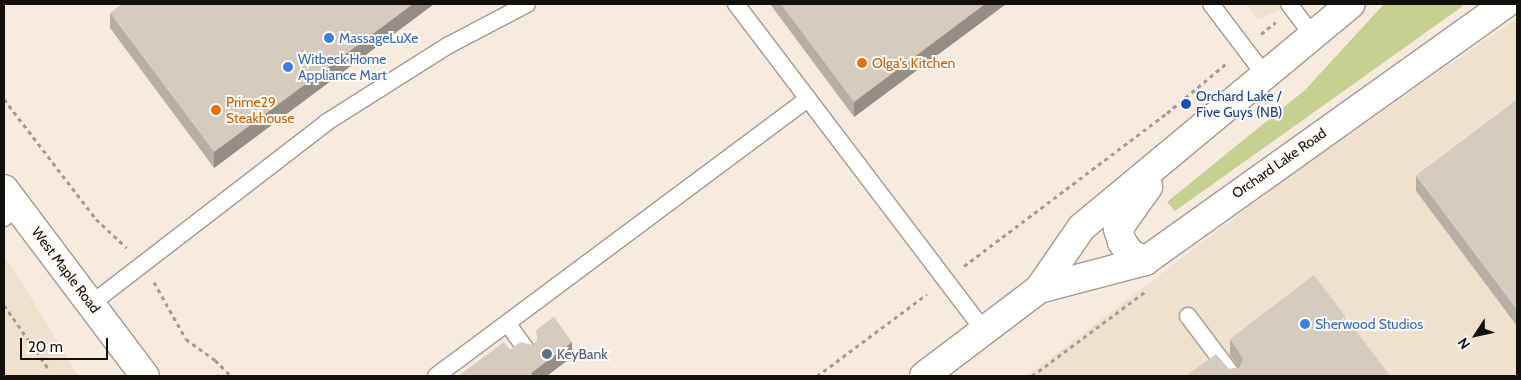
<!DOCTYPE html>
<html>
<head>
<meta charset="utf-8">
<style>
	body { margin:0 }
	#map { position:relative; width:1521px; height:380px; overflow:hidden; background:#f7ebdf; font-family:Cabin,sans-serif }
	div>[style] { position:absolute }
	.commercial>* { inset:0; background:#efe1ce }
	.green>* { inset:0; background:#c6d090 }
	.path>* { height:3px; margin-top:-1.5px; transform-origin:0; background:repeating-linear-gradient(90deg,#a39a91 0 4px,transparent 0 8px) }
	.roads { filter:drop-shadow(1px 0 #a49a8f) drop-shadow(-1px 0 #a49a8f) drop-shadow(0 1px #a49a8f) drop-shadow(0 -1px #a49a8f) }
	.service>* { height:16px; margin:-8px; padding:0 8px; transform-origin:8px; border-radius:8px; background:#fff }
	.secondary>* { height:28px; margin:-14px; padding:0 14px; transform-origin:14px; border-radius:14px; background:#fff }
	.wall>* { inset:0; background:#b8afa4 }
	.shaded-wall>* { inset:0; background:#968e86 }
	.building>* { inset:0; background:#d6cbbf }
	.dots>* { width:14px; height:14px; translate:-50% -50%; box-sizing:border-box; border:2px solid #fefaf5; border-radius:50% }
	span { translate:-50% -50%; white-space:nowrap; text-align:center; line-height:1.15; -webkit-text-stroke:4px #fefaf5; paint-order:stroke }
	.shop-label { font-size:14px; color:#366cbe }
	.left { translate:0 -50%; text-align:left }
	.food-label { font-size:14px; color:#c56008 }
	.transit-label { font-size:14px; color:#164399 }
	.street-label { font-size:14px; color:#130f0b }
	.service-label { font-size:14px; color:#4e5e75 }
	.frame { position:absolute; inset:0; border:5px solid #130f0b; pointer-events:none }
	.north { position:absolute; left:1451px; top:310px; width:50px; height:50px; -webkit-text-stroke:4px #fefaf5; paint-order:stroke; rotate:235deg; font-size:14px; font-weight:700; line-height:20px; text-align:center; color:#130f0b }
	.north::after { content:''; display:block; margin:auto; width:18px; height:22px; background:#130f0b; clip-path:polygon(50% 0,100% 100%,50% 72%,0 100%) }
	.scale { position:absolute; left:20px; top:338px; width:88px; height:22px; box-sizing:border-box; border:2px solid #130f0b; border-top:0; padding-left:6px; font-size:15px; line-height:18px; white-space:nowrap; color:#130f0b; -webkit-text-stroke:4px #fefaf5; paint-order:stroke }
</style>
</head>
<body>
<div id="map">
	<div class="commercial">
		<i style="clip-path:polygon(1246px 4px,1297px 4px,1257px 19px)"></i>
		<i style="clip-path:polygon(1517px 18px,1517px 376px,1027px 376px,1288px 177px)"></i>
		<i style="clip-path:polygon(4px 256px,16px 273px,78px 376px,4px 376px)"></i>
	</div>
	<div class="green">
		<i style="clip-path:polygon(1384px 4px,1461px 4px,1463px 6px,1175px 211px,1167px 202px,1305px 90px)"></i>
	</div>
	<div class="path">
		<i style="left:1261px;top:34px;width:19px;rotate:-39deg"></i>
		<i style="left:4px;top:99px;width:151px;rotate:52.5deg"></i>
		<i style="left:96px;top:219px;width:42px;rotate:43.1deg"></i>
		<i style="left:964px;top:266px;width:254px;rotate:-37deg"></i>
		<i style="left:1167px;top:113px;width:80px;rotate:-39.9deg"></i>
		<i style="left:154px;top:282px;width:65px;rotate:60.7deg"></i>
		<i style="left:186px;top:339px;width:36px;rotate:36deg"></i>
		<i style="left:215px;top:360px;width:23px;rotate:45deg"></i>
		<i style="left:4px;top:305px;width:80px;rotate:55.1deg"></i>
		<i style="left:817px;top:376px;width:137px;rotate:-36.7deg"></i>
		<i style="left:1032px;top:376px;width:142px;rotate:-36.7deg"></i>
	</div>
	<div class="roads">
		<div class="service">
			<i style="left:736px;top:4px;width:410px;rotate:52.8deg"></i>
			<i style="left:1211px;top:4px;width:88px;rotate:52.9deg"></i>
			<i style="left:1289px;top:4px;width:39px;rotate:53deg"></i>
			<i style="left:4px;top:218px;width:18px;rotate:-38deg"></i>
			<i style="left:91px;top:304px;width:298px;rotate:-37.6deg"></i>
			<i style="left:327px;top:122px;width:144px;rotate:-32.3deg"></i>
			<i style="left:449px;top:45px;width:88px;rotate:-27.7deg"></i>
			<i style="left:1188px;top:316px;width:75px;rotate:53.1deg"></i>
			<i style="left:507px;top:323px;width:36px;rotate:54deg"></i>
			<i style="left:436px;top:376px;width:464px;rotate:-36.7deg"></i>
		</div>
		<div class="secondary">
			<i style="left:4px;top:189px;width:234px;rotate:53deg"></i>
			<i style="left:1145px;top:261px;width:17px;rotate:-152deg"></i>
			<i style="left:1130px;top:253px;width:14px;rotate:-126deg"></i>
			<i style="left:1122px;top:242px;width:14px;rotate:-107deg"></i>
			<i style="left:1118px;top:229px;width:52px;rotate:-54.5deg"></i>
			<i style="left:1039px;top:289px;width:110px;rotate:-14.8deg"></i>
			<i style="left:1145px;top:261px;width:442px;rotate:-35.5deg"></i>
			<i style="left:924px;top:376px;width:144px;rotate:-37.1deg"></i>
			<i style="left:1039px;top:289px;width:75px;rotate:-55.3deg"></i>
			<i style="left:1082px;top:227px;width:349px;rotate:-39.7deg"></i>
		</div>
	</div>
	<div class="wall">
		<i style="clip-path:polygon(434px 4px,214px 168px,110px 28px,110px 13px)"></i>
		<i style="clip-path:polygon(770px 4px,1006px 4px,854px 117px)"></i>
		<i style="clip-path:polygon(1517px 100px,1517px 326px,1416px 191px,1416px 176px)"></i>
		<i style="clip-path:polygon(1230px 339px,1390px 376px,1229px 369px,1239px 368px,1230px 355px)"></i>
	</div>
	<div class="shaded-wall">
		<i style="clip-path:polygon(413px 4px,434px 4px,214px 168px,214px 152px)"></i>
		<i style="clip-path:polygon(985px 4px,1006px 4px,854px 117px,854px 102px)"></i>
		<i style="clip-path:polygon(572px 342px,572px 357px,547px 376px,531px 376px,531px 373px)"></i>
	</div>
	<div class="building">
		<i style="clip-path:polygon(122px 4px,413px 4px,214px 152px,110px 13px)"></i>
		<i style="clip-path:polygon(781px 4px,985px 4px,854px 102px)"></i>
		<i style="clip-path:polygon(1517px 100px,1517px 310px,1416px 176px)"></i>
		<i style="clip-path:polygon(1314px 275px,1390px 376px,1186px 376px,1216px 354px,1229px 369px,1239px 368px,1243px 359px,1230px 339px)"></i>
		<i style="clip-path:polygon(554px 317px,572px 342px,531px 373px,533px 376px,458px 376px,504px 342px,510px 350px,520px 342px,533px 345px,537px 340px,536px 330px)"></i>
	</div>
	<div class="dots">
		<i style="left:329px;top:38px;background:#3f7fe0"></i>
		<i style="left:862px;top:63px;background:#e8710a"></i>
		<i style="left:288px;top:67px;background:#3f7fe0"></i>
		<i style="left:1186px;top:104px;background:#1a4fb4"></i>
		<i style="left:216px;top:110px;background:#e8710a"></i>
		<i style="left:1305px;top:324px;background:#3f7fe0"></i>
		<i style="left:547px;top:354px;background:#5c6f8a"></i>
	</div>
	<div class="shop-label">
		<span class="left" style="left:339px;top:38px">MassageLuXe</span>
		<span class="left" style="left:298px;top:67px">Witbeck Home<br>Appliance Mart</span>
		<span class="left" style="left:1315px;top:324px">Sherwood Studios</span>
	</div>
	<div class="food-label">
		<span class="left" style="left:872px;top:63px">Olga's Kitchen</span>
		<span class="left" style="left:226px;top:110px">Prime29<br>Steakhouse</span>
	</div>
	<div class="transit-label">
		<span class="left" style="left:1196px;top:104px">Orchard Lake /<br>Five Guys (NB)</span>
	</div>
	<div class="street-label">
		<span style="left:1279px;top:163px;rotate:-35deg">Orchard Lake Road</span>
		<span style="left:66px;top:270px;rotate:53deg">West Maple Road</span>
	</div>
	<div class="service-label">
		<span class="left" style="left:557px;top:354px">KeyBank</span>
	</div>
	<div class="frame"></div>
	<div class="north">N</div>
	<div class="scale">20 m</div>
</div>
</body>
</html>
